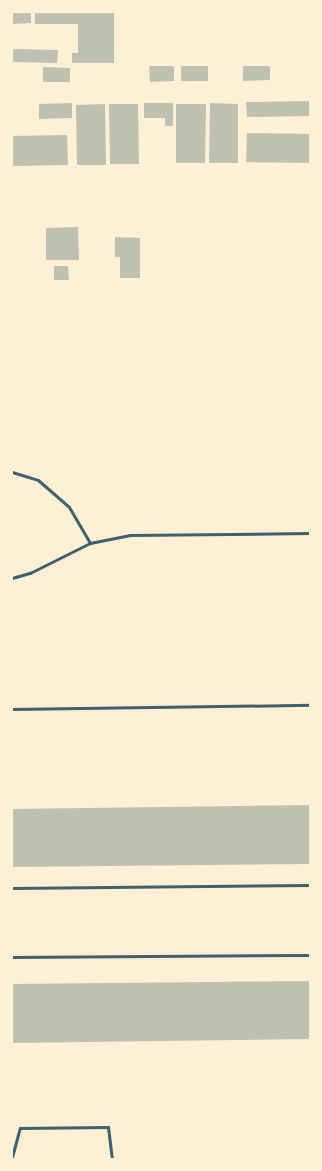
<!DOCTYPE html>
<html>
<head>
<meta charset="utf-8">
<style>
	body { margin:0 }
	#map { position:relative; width:322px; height:1171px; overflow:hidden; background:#fdf0d5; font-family:Inter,sans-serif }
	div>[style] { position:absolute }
	.building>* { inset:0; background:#bec0b2 }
	.service>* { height:3px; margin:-1.5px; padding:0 1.5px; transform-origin:1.5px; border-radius:1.5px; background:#3f606c }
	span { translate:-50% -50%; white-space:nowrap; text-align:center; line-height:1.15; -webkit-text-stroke:3px #fdf0d5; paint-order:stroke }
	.frame { position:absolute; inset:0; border:13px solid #fdf0d5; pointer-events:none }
</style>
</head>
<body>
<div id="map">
	<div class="building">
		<i style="clip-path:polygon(12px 12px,31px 12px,31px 23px,12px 24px)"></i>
		<i style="clip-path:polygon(35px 12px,114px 12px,114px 63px,72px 63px,72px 53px,78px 53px,78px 24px,35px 24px)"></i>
		<i style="clip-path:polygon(12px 49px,58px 50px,57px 63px,12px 62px)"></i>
		<i style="clip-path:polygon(149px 66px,174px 66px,174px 81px,150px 82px)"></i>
		<i style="clip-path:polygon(181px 66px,208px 66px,208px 81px,181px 81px)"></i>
		<i style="clip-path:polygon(243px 66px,270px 66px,270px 80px,243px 81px)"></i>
		<i style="clip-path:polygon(43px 67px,70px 68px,70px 82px,43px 82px)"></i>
		<i style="clip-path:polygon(310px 101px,310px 116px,247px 117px,246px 102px)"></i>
		<i style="clip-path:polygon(72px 103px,72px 118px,39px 119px,39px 104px)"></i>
		<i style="clip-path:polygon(144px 103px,173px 103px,173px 126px,165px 126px,165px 118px,144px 118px)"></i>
		<i style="clip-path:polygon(210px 103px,238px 104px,238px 163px,209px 163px)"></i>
		<i style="clip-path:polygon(105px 104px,106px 165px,77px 165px,76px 105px)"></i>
		<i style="clip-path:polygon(109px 104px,138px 104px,139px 164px,110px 164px)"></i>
		<i style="clip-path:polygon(176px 104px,206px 104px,205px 163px,176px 163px)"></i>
		<i style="clip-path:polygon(247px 133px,310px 134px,310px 163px,246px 162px)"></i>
		<i style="clip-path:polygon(67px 135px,68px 165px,12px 166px,12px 136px)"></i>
		<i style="clip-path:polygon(78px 227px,79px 260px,46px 260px,46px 228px)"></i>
		<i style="clip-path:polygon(115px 237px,140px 238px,140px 278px,120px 278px,120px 257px,115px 257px)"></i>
		<i style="clip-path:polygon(54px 266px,68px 266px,69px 280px,54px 280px)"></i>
		<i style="clip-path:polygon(310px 805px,310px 864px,12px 867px,12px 809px)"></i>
		<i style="clip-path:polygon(310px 981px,310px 1039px,12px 1043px,12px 984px)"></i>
	</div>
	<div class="service">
		<i style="left:12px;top:472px;width:27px;rotate:17deg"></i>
		<i style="left:38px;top:480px;width:41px;rotate:41.1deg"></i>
		<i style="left:69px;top:507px;width:42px;rotate:59.7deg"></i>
		<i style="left:12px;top:578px;width:19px;rotate:-16deg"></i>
		<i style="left:30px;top:573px;width:67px;rotate:-26.6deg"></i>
		<i style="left:90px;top:543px;width:41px;rotate:-11.3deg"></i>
		<i style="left:130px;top:535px;width:180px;rotate:-0.6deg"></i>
		<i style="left:12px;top:709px;width:298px;rotate:-0.8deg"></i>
		<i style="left:12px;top:888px;width:298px;rotate:-0.6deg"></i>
		<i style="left:12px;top:957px;width:298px;rotate:-0.4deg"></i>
		<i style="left:12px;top:1157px;width:30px;rotate:-75deg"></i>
		<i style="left:20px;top:1128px;width:88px;rotate:-0.7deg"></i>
		<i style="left:108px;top:1127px;width:32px;rotate:83deg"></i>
	</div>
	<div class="frame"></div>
</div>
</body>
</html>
